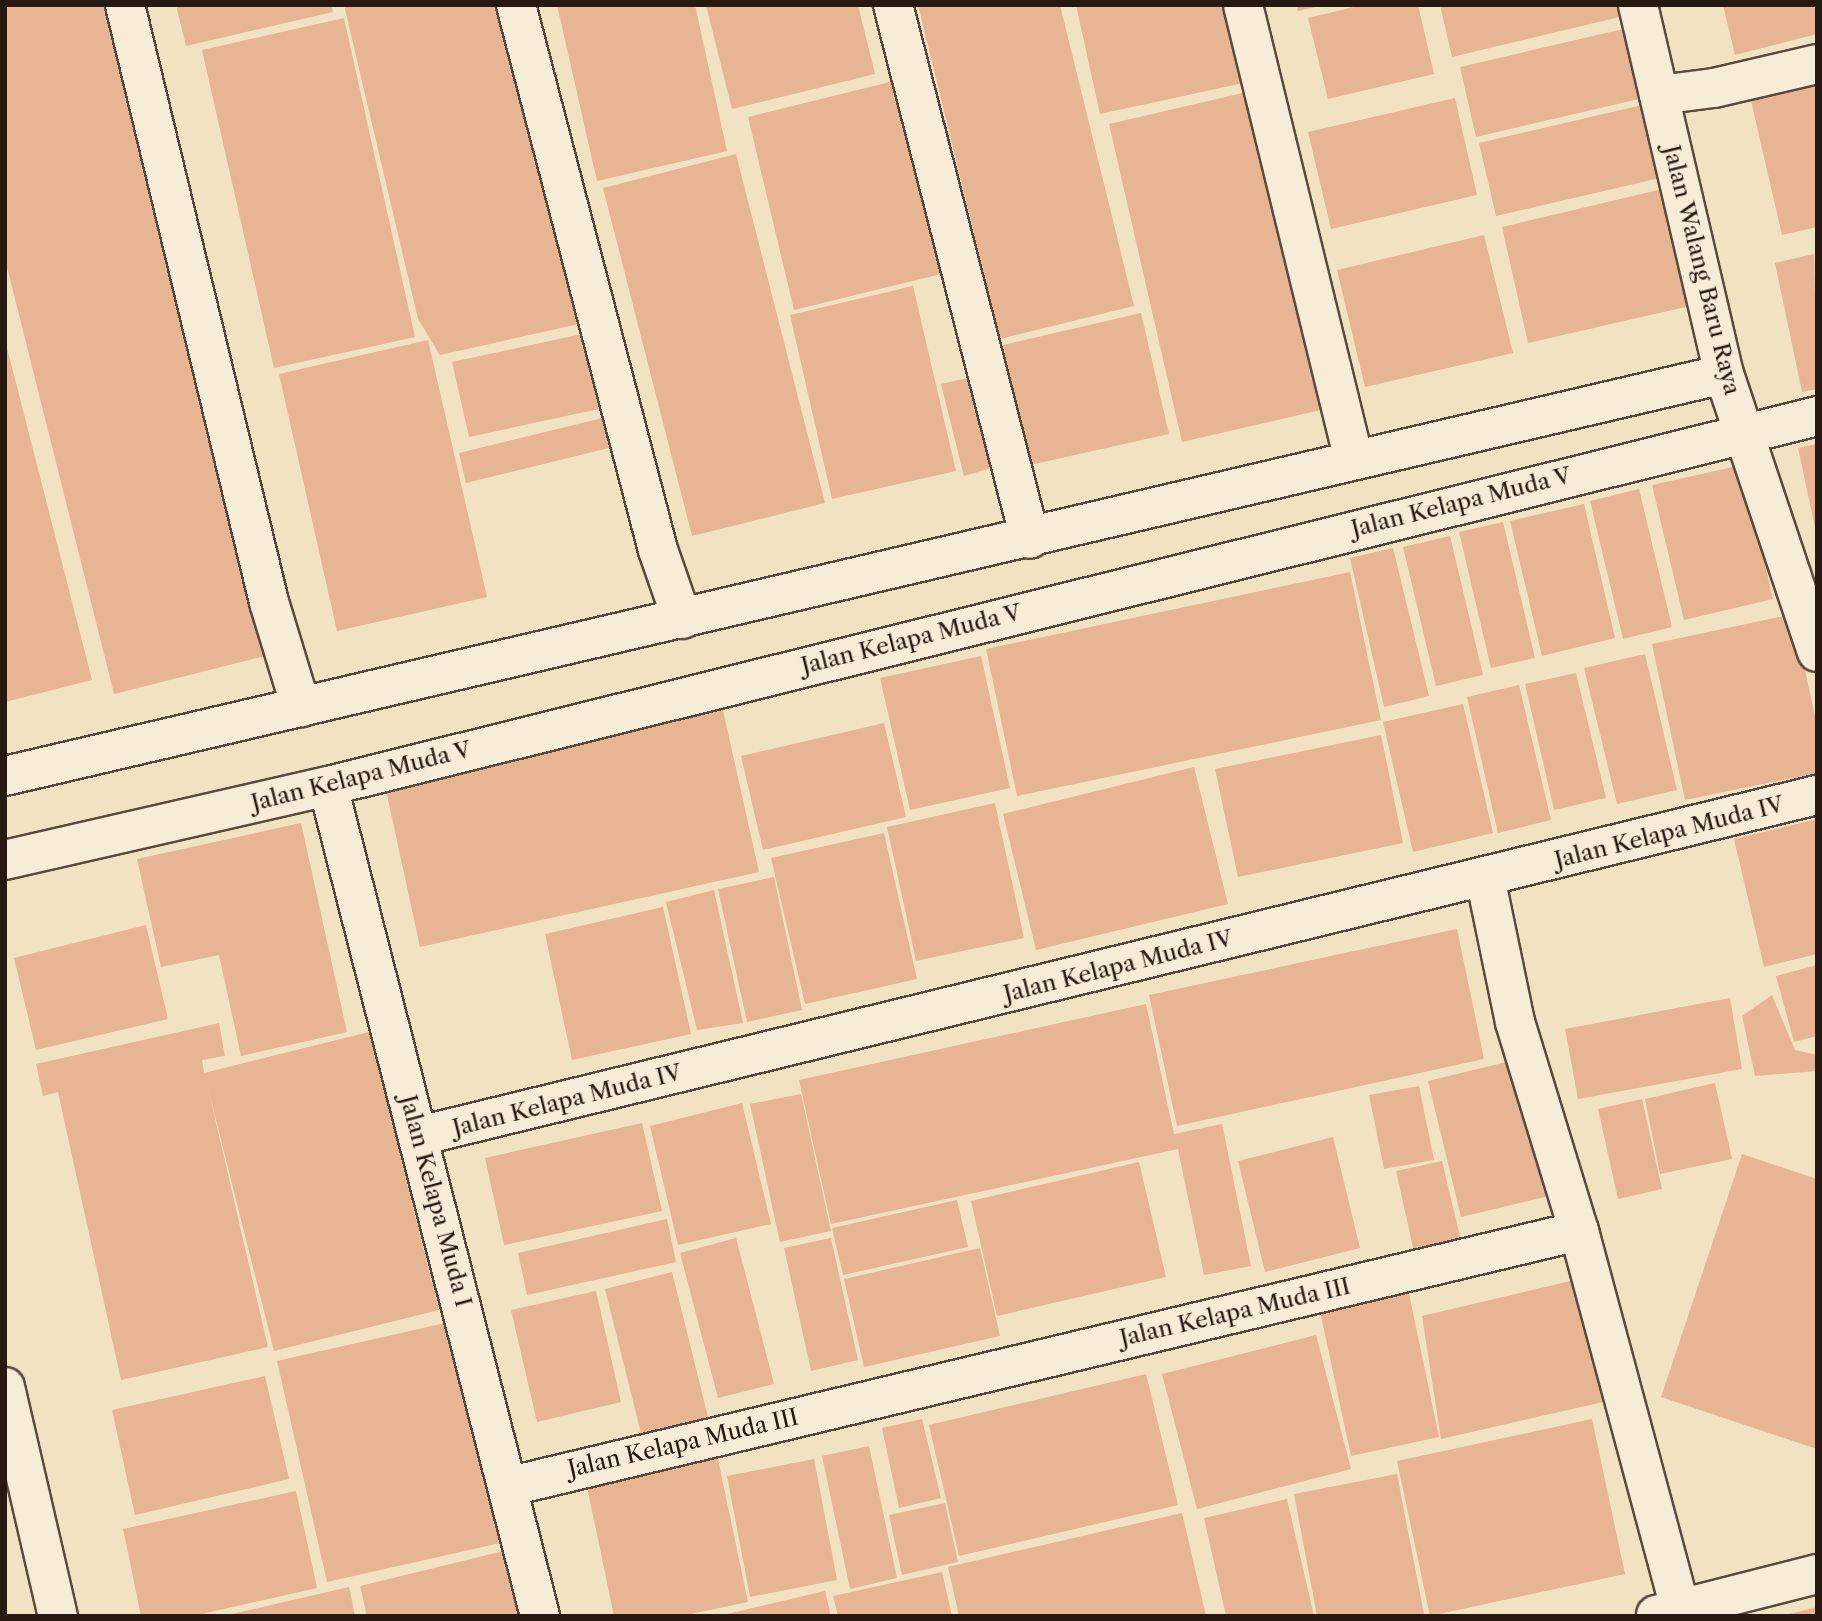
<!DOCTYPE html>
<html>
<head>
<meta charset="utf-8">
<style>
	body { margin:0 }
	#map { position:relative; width:1822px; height:1621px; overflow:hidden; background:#f1e2c1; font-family:"Libre Caslon Text",serif }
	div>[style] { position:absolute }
	.building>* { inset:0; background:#e7b593 }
	.roads { filter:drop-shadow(2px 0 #5a4a3e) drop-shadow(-2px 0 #5a4a3e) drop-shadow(0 2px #5a4a3e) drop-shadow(0 -2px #5a4a3e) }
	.street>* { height:38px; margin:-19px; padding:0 19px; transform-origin:19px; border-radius:19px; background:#f6ecd7 }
	.secondary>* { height:38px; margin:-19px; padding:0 19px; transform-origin:19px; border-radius:19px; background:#f6ecd7 }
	span { translate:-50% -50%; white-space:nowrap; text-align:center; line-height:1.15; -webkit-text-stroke:7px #f6ecd7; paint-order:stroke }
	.street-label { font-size:23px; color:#271812 }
	.frame { position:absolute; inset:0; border:7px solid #271812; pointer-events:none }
</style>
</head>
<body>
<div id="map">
	<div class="building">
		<i style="clip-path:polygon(5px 5px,106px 5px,269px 655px,114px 694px,5px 259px)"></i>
		<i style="clip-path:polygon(176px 5px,331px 5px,333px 12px,186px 46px)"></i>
		<i style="clip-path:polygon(344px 5px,513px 5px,588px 322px,440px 355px,418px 319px)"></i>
		<i style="clip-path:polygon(557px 5px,695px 5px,727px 151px,597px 181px)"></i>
		<i style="clip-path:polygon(706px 5px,858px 5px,875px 74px,732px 109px)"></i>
		<i style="clip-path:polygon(918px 5px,1060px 5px,1134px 306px,1000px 339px)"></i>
		<i style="clip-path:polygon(1076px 5px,1231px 5px,1248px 82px,1100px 114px)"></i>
		<i style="clip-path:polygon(1297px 5px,1319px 5px,1319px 6px,1298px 11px)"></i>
		<i style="clip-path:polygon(1362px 5px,1418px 5px,1434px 74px,1328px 99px,1308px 18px)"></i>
		<i style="clip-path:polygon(1440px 5px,1621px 5px,1624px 16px,1452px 57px)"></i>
		<i style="clip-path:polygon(1723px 5px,1817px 5px,1817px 34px,1735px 55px)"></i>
		<i style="clip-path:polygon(344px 18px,415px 337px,274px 368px,202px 50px)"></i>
		<i style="clip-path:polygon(1636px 26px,1652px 96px,1476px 137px,1460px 67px)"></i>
		<i style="clip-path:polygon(1817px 75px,1817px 227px,1782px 235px,1748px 88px)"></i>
		<i style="clip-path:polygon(898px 80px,945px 273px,794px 310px,748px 117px)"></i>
		<i style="clip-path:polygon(1260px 89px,1334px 407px,1182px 442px,1109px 124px)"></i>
		<i style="clip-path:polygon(1455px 98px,1477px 195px,1331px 229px,1308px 132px)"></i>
		<i style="clip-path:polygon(1655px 102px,1673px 175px,1496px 216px,1479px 143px)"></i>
		<i style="clip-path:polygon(736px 154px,825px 503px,692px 536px,603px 188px)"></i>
		<i style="clip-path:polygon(1675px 186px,1703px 303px,1528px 343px,1502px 227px)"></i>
		<i style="clip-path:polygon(1484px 235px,1513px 353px,1365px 387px,1337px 270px)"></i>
		<i style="clip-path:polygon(1814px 254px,1817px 389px,1802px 392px,1775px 263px)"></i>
		<i style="clip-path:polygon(913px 286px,956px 471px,832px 499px,790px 315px)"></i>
		<i style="clip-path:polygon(1141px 313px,1169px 434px,1030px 465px,1003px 345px)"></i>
		<i style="clip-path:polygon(596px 331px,613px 406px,469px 437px,452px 362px)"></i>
		<i style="clip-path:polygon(5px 340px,92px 680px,5px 702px)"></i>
		<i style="clip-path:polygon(428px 340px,487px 597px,337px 631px,279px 374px)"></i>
		<i style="clip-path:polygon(972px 377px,995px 467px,964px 476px,941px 384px)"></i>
		<i style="clip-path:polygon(615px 415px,621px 445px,466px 483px,459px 453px)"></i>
		<i style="clip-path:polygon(1817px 444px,1817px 532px,1816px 532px,1798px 448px)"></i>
		<i style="clip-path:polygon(1742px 465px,1773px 599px,1684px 620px,1652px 485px)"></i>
		<i style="clip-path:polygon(1639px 489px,1672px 627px,1623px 639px,1590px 501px)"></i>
		<i style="clip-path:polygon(1584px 504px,1615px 638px,1542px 656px,1510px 521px)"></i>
		<i style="clip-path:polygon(1503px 522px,1535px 658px,1491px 668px,1459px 532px)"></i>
		<i style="clip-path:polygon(1450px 536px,1483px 675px,1436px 686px,1403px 547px)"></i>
		<i style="clip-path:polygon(1393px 548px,1429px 696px,1384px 707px,1350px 558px)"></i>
		<i style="clip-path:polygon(1350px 572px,1381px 720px,1017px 796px,986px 649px)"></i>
		<i style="clip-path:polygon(1793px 614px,1817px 725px,1817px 773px,1685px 800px,1652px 644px)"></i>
		<i style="clip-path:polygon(1645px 654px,1677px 790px,1617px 804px,1584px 668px)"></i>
		<i style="clip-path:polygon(981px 656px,1010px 788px,910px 810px,880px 678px)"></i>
		<i style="clip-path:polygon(1576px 673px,1606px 798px,1554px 810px,1525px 684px)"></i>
		<i style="clip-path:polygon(1519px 685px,1551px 820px,1498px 833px,1467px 697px)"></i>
		<i style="clip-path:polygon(1463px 704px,1493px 833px,1413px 852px,1383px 722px)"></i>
		<i style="clip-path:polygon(722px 706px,759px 872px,420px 947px,384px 781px)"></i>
		<i style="clip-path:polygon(884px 723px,906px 817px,763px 850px,741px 756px)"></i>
		<i style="clip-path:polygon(1381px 735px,1403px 843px,1238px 877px,1215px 769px)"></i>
		<i style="clip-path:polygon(1194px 767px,1228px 904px,1036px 950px,1003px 814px)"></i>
		<i style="clip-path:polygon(995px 803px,1024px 938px,916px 961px,887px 827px)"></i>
		<i style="clip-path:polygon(1817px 819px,1817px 954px,1764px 967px,1734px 839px)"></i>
		<i style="clip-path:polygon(301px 823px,347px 1032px,241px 1056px,219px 955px,161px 967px,137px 859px)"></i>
		<i style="clip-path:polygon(884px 833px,917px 979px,805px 1004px,771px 858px)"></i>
		<i style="clip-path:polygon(774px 877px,802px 1010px,747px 1022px,718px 889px)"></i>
		<i style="clip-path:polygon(714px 890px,743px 1023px,697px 1030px,666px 902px)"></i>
		<i style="clip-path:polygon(663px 907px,691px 1034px,572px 1060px,545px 934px)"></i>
		<i style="clip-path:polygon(146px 925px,168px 1019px,36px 1050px,14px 958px)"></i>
		<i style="clip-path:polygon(1457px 929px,1484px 1059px,1177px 1126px,1149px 995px)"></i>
		<i style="clip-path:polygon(1817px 965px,1817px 1036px,1794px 1042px,1776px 976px)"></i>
		<i style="clip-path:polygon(1772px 995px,1795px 1050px,1817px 1055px,1817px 1071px,1755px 1076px,1742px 1016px)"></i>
		<i style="clip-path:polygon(1730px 998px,1742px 1069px,1578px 1099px,1565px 1029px)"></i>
		<i style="clip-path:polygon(1146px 1004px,1174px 1134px,1222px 1124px,1251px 1266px,1204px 1275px,1178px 1149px,831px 1224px,799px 1080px)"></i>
		<i style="clip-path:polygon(219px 1023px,225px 1056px,202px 1060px,204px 1073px,369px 1032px,439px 1310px,274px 1351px,208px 1088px,268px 1347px,121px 1380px,58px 1092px,43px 1096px,36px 1064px)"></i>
		<i style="clip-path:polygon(1523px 1058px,1557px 1194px,1461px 1217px,1428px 1081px)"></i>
		<i style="clip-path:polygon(1715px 1083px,1732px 1159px,1660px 1174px,1645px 1099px)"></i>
		<i style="clip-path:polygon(1419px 1086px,1434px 1160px,1384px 1169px,1369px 1095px)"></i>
		<i style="clip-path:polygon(801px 1094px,831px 1231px,780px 1242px,750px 1104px)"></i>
		<i style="clip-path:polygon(1642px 1099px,1662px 1189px,1618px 1199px,1598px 1109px)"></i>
		<i style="clip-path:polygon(742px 1103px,771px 1224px,678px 1245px,650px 1126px)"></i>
		<i style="clip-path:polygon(642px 1123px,662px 1211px,504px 1245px,485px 1158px)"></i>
		<i style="clip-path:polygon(1333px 1137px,1360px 1248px,1265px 1272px,1238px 1161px)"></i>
		<i style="clip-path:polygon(1742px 1154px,1817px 1179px,1817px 1449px,1661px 1397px)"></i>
		<i style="clip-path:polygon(1442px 1161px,1461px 1241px,1414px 1252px,1396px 1171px)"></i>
		<i style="clip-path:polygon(1139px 1162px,1166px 1277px,997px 1316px,971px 1201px)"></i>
		<i style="clip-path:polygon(957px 1200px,968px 1247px,843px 1275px,832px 1228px)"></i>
		<i style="clip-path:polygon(667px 1219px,676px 1262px,527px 1295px,518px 1253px)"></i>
		<i style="clip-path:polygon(736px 1238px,774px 1384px,718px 1398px,680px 1253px)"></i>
		<i style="clip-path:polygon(831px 1238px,858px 1360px,811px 1371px,784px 1248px)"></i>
		<i style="clip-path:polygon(980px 1248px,1000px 1336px,864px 1367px,844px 1279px)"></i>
		<i style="clip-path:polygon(672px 1272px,708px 1417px,641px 1433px,605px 1289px)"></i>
		<i style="clip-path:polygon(1575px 1280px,1603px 1402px,1441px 1439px,1422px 1316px)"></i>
		<i style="clip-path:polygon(1407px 1284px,1439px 1437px,1351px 1456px,1318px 1302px)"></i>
		<i style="clip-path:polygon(596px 1291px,621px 1402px,537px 1422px,511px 1310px)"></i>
		<i style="clip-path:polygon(454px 1321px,505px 1542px,327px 1582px,277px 1361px)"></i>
		<i style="clip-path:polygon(1316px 1335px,1351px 1469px,1197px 1509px,1162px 1374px)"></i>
		<i style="clip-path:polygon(1146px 1374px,1178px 1505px,959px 1556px,929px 1425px)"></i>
		<i style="clip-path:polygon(265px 1376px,289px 1479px,135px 1515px,112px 1410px)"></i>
		<i style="clip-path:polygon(922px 1419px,941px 1498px,899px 1508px,882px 1428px)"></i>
		<i style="clip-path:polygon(1592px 1419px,1625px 1574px,1430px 1616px,1397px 1461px)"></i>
		<i style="clip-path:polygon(869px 1446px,897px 1578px,850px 1589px,822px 1456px)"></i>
		<i style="clip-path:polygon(716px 1450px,748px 1602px,681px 1616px,614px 1616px,585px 1477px)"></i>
		<i style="clip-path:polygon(814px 1459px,837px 1580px,750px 1597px,727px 1476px)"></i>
		<i style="clip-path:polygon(1397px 1474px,1424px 1614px,1317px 1616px,1294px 1494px)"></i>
		<i style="clip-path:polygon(296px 1491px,317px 1588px,193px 1616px,141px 1616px,123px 1529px)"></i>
		<i style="clip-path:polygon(1287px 1499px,1314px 1616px,1226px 1616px,1204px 1518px)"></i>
		<i style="clip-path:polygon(945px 1503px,958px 1562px,902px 1575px,889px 1515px)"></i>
		<i style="clip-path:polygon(1182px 1513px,1206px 1616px,959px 1616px,948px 1567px)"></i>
		<i style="clip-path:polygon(516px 1548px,533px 1616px,367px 1616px,360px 1586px)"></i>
		<i style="clip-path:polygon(942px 1572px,952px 1616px,838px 1616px,833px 1596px)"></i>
		<i style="clip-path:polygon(349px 1587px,355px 1616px,228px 1616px,228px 1615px)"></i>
		<i style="clip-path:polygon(825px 1591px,831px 1616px,723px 1616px,723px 1615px)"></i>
		<i style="clip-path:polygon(1817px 1607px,1817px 1616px,1785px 1616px,1785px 1615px)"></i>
	</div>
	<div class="roads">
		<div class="street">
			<i style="left:125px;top:5px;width:614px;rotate:76.44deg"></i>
			<i style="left:269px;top:602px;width:110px;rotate:73.1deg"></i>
			<i style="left:516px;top:5px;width:563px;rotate:75.4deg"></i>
			<i style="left:658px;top:550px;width:73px;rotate:70.8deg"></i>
			<i style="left:893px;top:5px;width:551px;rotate:75.61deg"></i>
			<i style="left:1243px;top:5px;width:467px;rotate:76.3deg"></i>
			<i style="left:1659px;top:95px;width:55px;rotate:-7.3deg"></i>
			<i style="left:1714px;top:88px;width:106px;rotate:-13.1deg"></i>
			<i style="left:5px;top:776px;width:1765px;rotate:-13.16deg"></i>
			<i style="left:328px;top:786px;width:857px;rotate:75.67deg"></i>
			<i style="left:5px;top:860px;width:331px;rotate:-12.9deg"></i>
			<i style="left:328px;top:786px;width:1534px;rotate:-13.95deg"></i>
			<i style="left:1485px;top:877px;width:148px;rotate:78.3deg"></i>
			<i style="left:1515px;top:1022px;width:219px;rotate:73deg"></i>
			<i style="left:419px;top:1136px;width:1439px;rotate:-13.71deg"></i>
			<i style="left:5px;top:1387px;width:235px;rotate:77deg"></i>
			<i style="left:511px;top:1486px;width:1098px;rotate:-13.43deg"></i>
			<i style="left:1579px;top:1231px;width:391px;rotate:75deg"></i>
			<i style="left:1656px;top:1615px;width:166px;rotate:-14.3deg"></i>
		</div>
		<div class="secondary">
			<i style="left:1638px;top:5px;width:379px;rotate:76.9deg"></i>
			<i style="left:1724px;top:374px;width:293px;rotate:71.5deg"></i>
		</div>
	</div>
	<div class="street-label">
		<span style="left:1702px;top:270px;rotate:76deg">Jalan Walang Baru Raya</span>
		<span style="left:1461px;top:502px;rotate:-14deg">Jalan Kelapa Muda V</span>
		<span style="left:911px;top:639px;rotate:-14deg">Jalan Kelapa Muda V</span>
		<span style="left:361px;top:776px;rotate:-14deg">Jalan Kelapa Muda V</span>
		<span style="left:1669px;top:832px;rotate:-14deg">Jalan Kelapa Muda IV</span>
		<span style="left:1118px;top:966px;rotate:-14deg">Jalan Kelapa Muda IV</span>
		<span style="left:567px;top:1100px;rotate:-14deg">Jalan Kelapa Muda IV</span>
		<span style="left:436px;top:1201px;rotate:75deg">Jalan Kelapa Muda I</span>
		<span style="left:1235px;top:1312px;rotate:-13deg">Jalan Kelapa Muda III</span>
		<span style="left:683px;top:1443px;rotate:-13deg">Jalan Kelapa Muda III</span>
	</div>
	<div class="frame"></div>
</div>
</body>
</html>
